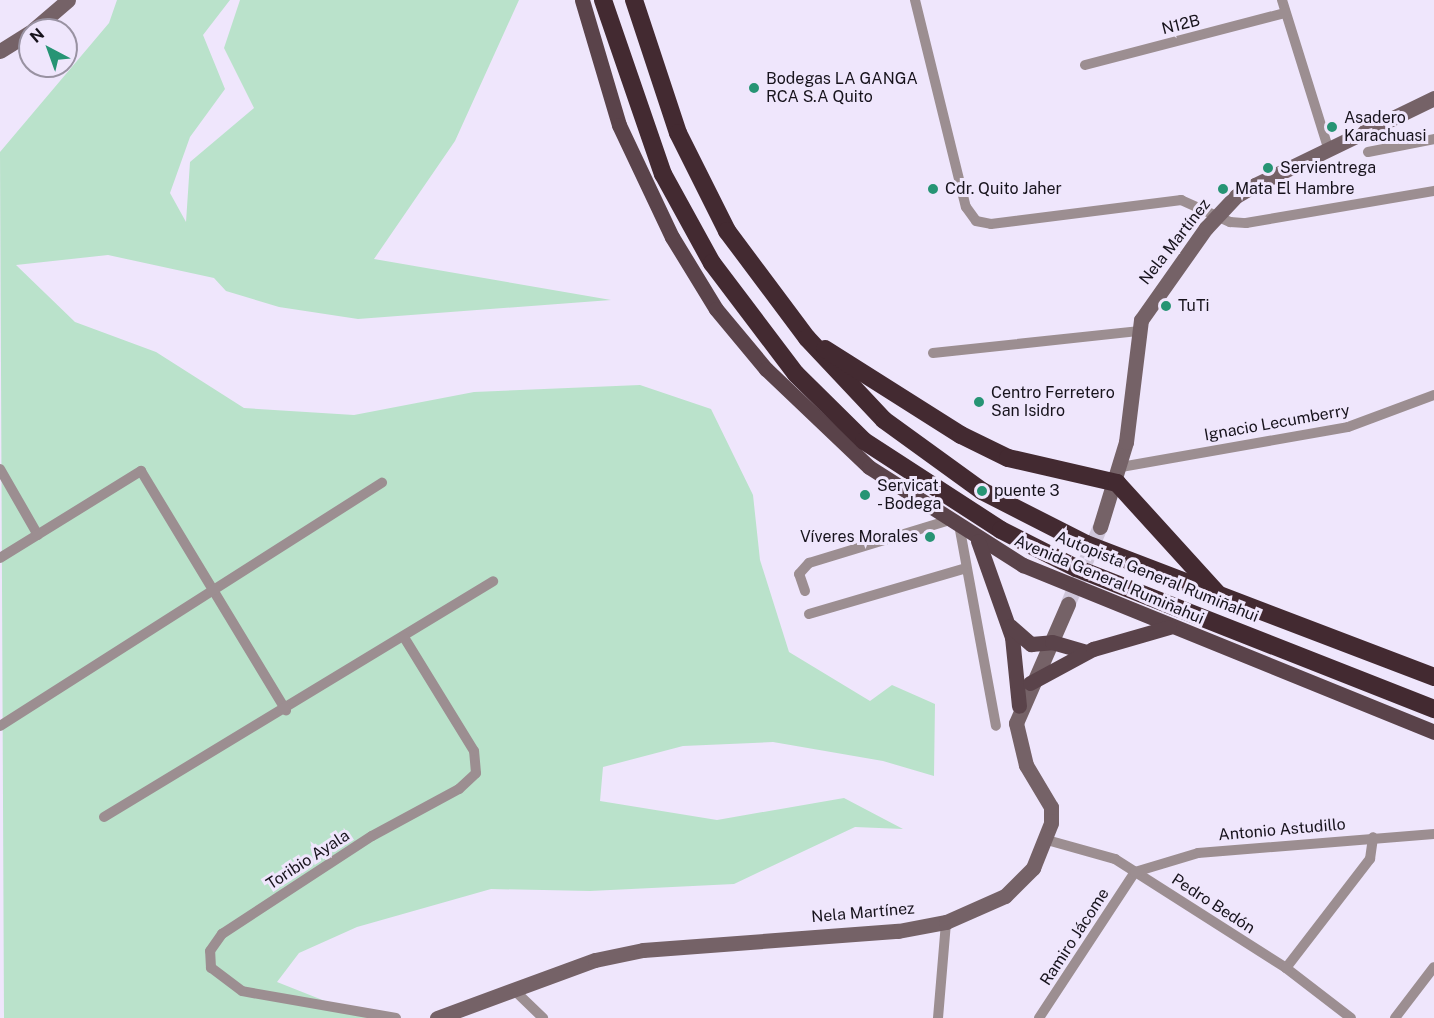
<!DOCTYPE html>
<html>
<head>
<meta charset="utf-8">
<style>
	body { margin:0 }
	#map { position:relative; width:1434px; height:1018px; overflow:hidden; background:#efe6fc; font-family:"Public Sans",sans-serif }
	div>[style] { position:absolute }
	.green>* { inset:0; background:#bae2cb }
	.secondary-tunnel>* { height:15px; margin-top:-7.5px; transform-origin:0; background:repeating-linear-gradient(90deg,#cfc6da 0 15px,transparent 0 23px) }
	.street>* { height:10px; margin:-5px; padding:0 5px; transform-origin:5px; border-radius:5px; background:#9c8e91 }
	.secondary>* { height:15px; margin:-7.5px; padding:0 7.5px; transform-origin:7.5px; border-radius:7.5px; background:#756267 }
	.primary>* { height:15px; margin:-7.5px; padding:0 7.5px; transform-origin:7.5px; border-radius:7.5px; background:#5a434a }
	.highway>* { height:18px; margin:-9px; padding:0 9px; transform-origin:9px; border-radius:9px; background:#432a31 }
	.dots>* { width:16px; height:16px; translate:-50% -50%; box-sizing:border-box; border:3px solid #efe6fc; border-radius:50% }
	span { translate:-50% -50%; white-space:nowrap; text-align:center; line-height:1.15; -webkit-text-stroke:6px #efe6fc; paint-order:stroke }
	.street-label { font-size:16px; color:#17131c }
	.poi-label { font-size:16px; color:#17131c }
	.left { translate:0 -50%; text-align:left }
	.right { translate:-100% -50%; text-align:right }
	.north { position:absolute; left:18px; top:18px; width:60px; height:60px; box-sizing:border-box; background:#efe6fc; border:2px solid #9992a2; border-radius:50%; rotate:319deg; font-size:16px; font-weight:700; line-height:24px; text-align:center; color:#17131c }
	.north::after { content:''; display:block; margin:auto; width:21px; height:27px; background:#269474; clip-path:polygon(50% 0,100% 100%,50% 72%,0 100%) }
</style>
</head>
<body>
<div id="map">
	<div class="green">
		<i style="clip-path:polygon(117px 0,230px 0,203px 35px,225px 89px,190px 137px,170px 193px,186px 222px,190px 162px,254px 108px,224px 48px,240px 0,519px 0,455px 141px,374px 259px,611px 300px,358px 319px,279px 307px,226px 291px,214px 278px,108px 255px,16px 265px,75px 322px,156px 352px,244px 408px,354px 415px,474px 392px,640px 385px,711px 409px,753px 495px,760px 560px,789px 652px,870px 701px,892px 685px,935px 704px,934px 776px,883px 761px,773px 742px,683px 746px,603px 767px,600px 801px,717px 820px,844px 798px,903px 829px,855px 827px,734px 884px,590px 891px,491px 889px,357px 927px,299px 953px,277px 982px,368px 1018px,4px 1018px,0 152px,109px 23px)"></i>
	</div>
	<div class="secondary-tunnel">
		<i style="left:1068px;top:604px;width:83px;rotate:-67.4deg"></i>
	</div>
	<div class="street">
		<i style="left:915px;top:0;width:213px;rotate:76.2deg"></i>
		<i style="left:966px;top:207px;width:17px;rotate:54deg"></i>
		<i style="left:976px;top:221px;width:15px;rotate:11deg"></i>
		<i style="left:991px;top:224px;width:192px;rotate:-7.2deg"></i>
		<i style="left:1181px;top:200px;width:54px;rotate:24.2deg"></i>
		<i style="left:1230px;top:222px;width:16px;rotate:4deg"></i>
		<i style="left:1246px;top:223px;width:191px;rotate:-9.7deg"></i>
		<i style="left:1282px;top:0;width:158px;rotate:72.7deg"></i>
		<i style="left:1085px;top:65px;width:207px;rotate:-14.6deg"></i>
		<i style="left:1368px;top:152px;width:67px;rotate:-11.1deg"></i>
		<i style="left:933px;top:353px;width:206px;rotate:-6.1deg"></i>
		<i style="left:1121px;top:467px;width:230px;rotate:-10deg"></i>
		<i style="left:1348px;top:427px;width:92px;rotate:-20.4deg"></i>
		<i style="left:0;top:469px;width:76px;rotate:60.1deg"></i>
		<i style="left:960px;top:530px;width:199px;rotate:79.6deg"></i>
		<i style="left:0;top:558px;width:166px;rotate:-31.7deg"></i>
		<i style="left:141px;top:471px;width:280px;rotate:58.8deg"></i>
		<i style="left:805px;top:591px;width:18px;rotate:-109deg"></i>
		<i style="left:799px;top:574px;width:15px;rotate:-48deg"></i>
		<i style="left:809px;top:563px;width:143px;rotate:-17deg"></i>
		<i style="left:809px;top:614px;width:160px;rotate:-16.3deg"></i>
		<i style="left:0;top:726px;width:453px;rotate:-32.5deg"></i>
		<i style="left:104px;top:817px;width:455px;rotate:-31.2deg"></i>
		<i style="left:1047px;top:840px;width:71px;rotate:15.6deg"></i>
		<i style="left:1115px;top:859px;width:203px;rotate:32.5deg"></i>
		<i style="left:1286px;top:968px;width:82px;rotate:37.6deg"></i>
		<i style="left:1286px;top:968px;width:138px;rotate:-52.4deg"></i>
		<i style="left:1370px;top:859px;width:22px;rotate:-82deg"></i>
		<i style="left:513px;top:989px;width:42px;rotate:44deg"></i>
		<i style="left:396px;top:1018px;width:156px;rotate:-170.1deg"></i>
		<i style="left:242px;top:991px;width:39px;rotate:-143deg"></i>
		<i style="left:211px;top:968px;width:17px;rotate:-93deg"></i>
		<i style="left:210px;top:951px;width:21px;rotate:-55deg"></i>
		<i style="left:222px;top:934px;width:179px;rotate:-33.2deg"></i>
		<i style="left:372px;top:836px;width:99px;rotate:-28.4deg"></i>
		<i style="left:459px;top:789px;width:23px;rotate:-43deg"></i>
		<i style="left:476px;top:773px;width:22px;rotate:-95deg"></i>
		<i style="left:474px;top:751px;width:134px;rotate:-121.6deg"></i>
		<i style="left:938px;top:1018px;width:96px;rotate:-85.2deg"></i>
		<i style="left:1039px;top:1018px;width:175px;rotate:-56.7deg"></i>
		<i style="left:1135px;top:872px;width:66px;rotate:-16.8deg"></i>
		<i style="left:1198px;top:853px;width:237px;rotate:-4.6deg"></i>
		<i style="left:1395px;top:1018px;width:64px;rotate:-52.6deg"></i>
	</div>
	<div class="secondary">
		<i style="left:33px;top:30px;width:46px;rotate:-40.6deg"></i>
		<i style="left:0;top:51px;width:36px;rotate:-32deg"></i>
		<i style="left:1100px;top:527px;width:89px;rotate:-73deg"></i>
		<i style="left:1126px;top:442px;width:123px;rotate:-83deg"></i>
		<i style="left:1141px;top:320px;width:113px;rotate:-54.8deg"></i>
		<i style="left:1206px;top:228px;width:44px;rotate:-46.8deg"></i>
		<i style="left:1236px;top:196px;width:22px;rotate:-30deg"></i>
		<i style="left:1255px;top:185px;width:199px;rotate:-25.9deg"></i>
		<i style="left:437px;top:1018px;width:168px;rotate:-20.2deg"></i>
		<i style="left:595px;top:960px;width:49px;rotate:-11.8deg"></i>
		<i style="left:643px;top:950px;width:256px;rotate:-4.3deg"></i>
		<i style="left:898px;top:931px;width:49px;rotate:-10.6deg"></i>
		<i style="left:946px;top:922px;width:64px;rotate:-23.8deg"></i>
		<i style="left:1005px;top:896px;width:40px;rotate:-45deg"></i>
		<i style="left:1033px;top:868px;width:48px;rotate:-68.2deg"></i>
		<i style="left:1051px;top:823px;width:16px;rotate:-90deg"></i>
		<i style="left:1051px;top:807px;width:49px;rotate:-120.8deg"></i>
		<i style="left:1026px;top:765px;width:43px;rotate:-103.4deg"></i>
		<i style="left:1016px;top:723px;width:130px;rotate:-66.4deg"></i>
	</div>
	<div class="primary">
		<i style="left:582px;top:0;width:130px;rotate:73.5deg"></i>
		<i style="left:619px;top:125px;width:124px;rotate:64.7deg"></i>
		<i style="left:672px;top:237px;width:84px;rotate:58.6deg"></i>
		<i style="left:716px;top:309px;width:78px;rotate:50.2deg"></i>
		<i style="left:766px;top:369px;width:142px;rotate:43.6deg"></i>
		<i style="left:869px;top:467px;width:183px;rotate:32.5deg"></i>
		<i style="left:1023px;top:565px;width:444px;rotate:22.1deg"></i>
		<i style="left:978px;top:541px;width:102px;rotate:70.5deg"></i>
		<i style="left:1012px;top:637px;width:69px;rotate:84.2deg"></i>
		<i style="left:1010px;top:626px;width:28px;rotate:41deg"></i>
		<i style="left:1031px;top:644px;width:21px;rotate:-5deg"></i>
		<i style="left:1052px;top:642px;width:33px;rotate:16deg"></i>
		<i style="left:1030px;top:683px;width:72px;rotate:-28.4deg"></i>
		<i style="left:1093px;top:649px;width:79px;rotate:-16.1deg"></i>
	</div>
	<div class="highway">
		<i style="left:603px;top:0;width:184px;rotate:71deg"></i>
		<i style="left:663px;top:174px;width:102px;rotate:61.2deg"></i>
		<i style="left:712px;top:263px;width:139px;rotate:52.9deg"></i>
		<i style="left:796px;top:374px;width:95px;rotate:44.6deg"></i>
		<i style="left:864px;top:441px;width:163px;rotate:33deg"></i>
		<i style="left:1001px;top:530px;width:84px;rotate:26.9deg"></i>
		<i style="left:1076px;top:568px;width:385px;rotate:21.5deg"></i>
		<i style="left:634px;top:0;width:140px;rotate:71.7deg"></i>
		<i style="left:678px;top:133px;width:110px;rotate:63.4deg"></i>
		<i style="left:727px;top:231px;width:134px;rotate:53.2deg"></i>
		<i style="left:807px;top:338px;width:112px;rotate:46.8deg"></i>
		<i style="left:884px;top:420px;width:121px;rotate:35.9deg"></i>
		<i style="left:982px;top:491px;width:117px;rotate:27deg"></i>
		<i style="left:1086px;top:544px;width:373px;rotate:20.9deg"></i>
		<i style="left:825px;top:349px;width:161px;rotate:32.3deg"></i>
		<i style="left:961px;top:435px;width:52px;rotate:26.1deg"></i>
		<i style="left:1008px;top:458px;width:112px;rotate:12.9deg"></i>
		<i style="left:1117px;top:483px;width:149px;rotate:47.7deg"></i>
	</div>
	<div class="dots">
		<i style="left:754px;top:88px;background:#269474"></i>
		<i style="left:1332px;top:127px;background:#269474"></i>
		<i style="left:1268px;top:168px;background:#269474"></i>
		<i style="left:933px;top:189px;background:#269474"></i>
		<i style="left:1223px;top:189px;background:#269474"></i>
		<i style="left:1166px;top:306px;background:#269474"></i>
		<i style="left:979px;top:402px;background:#269474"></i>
		<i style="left:982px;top:491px;background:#269474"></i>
		<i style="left:865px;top:495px;background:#269474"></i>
		<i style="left:930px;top:537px;background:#269474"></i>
	</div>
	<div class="street-label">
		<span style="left:1181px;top:25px;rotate:-14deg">N12B</span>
		<span style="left:1175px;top:242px;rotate:-52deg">Nela Martínez</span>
		<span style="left:1277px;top:423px;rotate:-10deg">Ignacio Lecumberry</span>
		<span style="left:1157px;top:577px;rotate:22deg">Autopista General Rumiñahui</span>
		<span style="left:1109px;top:580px;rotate:23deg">Avenida General Rumiñahui</span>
		<span style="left:1282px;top:830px;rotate:-5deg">Antonio Astudillo</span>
		<span style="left:308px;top:860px;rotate:-33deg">Toribio Ayala</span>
		<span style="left:1213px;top:904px;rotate:33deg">Pedro Bedón</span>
		<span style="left:863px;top:913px;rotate:-5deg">Nela Martínez</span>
		<span style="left:1075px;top:937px;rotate:-57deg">Ramiro Jácome</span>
	</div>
	<div class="poi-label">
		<span class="left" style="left:766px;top:88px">Bodegas LA GANGA<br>RCA S.A Quito</span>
		<span class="left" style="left:1344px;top:127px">Asadero<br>Karachuasi</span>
		<span class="left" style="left:1280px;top:168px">Servientrega</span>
		<span class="left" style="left:945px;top:189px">Cdr. Quito Jaher</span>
		<span class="left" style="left:1235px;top:189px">Mata El Hambre</span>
		<span class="left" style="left:1178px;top:306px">TuTi</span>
		<span class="left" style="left:991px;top:402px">Centro Ferretero<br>San Isidro</span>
		<span class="left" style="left:877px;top:495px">Servicat<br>- Bodega</span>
		<span class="left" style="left:994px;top:491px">puente 3</span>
		<span class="right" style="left:918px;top:537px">Víveres Morales</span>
	</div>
	<div class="north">N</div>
</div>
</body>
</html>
